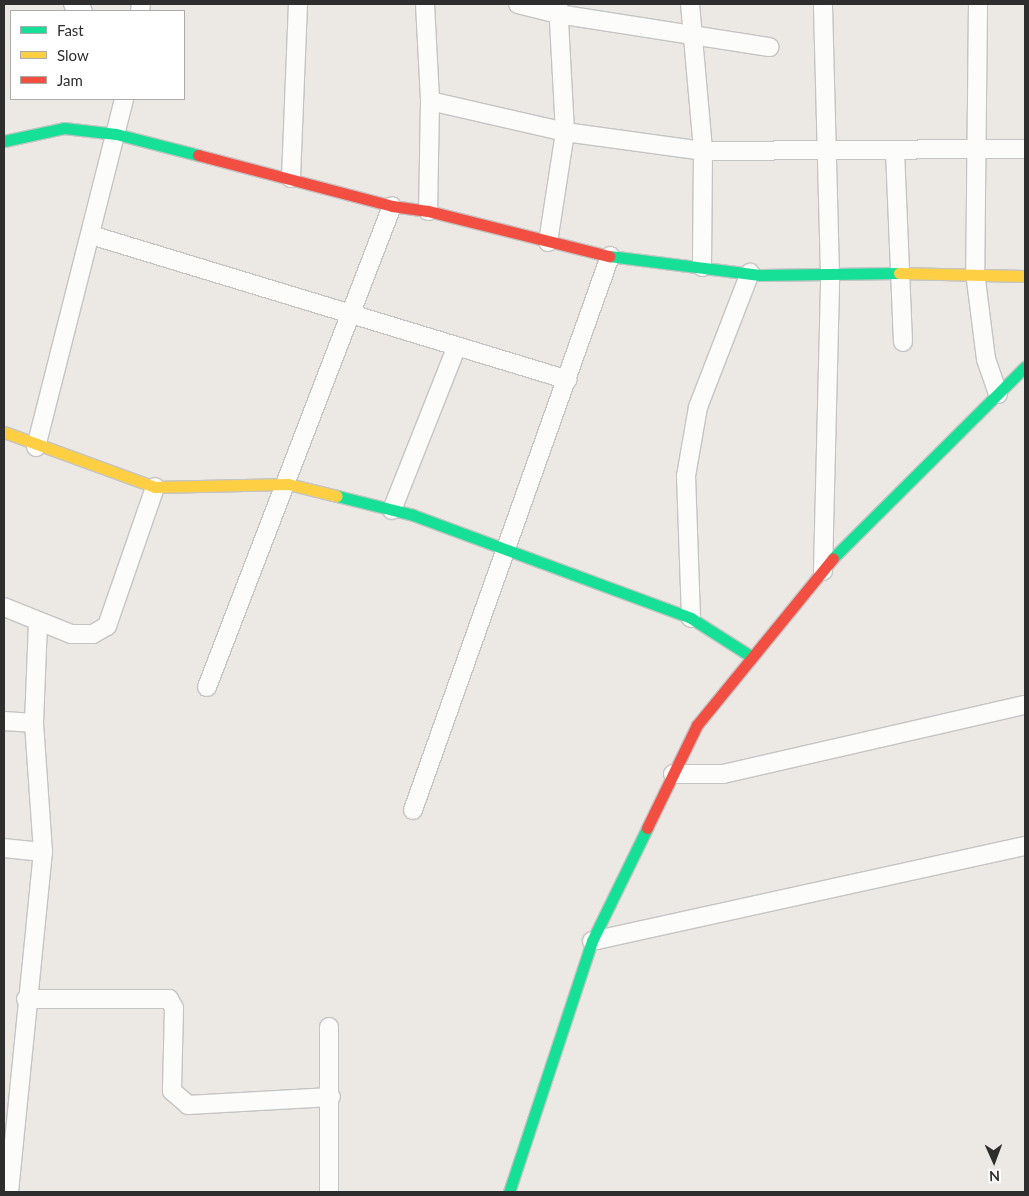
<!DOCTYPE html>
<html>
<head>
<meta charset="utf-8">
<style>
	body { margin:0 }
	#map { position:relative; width:1029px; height:1196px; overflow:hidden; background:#ece8e4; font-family:Lato,sans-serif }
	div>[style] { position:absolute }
	.roads { filter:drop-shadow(1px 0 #c5c4c5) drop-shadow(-1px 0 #c5c4c5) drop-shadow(0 1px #c5c4c5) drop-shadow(0 -1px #c5c4c5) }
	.street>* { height:18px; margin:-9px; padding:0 9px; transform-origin:9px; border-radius:9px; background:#fcfcfb }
	.fast>* { height:11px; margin:-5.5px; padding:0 5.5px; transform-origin:5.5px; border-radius:5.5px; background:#16e098 }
	.slow>* { height:11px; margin:-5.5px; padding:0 5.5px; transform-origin:5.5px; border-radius:5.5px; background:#ffcf43 }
	.jam>* { height:11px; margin:-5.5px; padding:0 5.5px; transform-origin:5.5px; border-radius:5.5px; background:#f24e42 }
	span { translate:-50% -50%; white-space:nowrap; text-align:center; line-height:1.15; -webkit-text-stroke:4.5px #fff; paint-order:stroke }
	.frame { position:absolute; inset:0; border:5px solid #2e2e2e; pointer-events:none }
	.legend { position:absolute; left:10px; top:10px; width:175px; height:90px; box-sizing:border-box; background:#fff; border:1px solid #ababab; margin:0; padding:6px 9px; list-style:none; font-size:15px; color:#2e2e2e }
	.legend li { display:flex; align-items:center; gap:10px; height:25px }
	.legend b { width:25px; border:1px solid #ababab }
	.north { position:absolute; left:969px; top:1136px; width:50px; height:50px; -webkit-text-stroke:4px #fff; paint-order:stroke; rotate:178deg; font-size:14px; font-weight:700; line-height:20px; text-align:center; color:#2e2e2e }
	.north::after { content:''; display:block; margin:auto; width:18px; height:22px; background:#2e2e2e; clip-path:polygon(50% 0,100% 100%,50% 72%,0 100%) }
</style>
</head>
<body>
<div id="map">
	<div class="roads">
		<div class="street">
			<i style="left:73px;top:4px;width:12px;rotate:35deg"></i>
			<i style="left:425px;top:4px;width:97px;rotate:87deg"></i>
			<i style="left:430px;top:101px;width:110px;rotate:91deg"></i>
			<i style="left:518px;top:4px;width:41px;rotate:14deg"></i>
			<i style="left:558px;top:14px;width:214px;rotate:8.9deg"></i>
			<i style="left:690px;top:4px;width:148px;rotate:84.9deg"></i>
			<i style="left:703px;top:151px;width:116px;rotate:90.5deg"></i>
			<i style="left:978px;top:4px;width:268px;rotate:90.6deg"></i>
			<i style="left:975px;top:272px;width:88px;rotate:82.8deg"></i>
			<i style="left:986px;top:359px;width:37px;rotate:71deg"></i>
			<i style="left:140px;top:11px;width:7px;rotate:-82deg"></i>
			<i style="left:430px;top:101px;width:139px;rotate:12.9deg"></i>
			<i style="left:565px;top:132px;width:139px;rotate:7.8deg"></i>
			<i style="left:703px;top:151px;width:322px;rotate:-0.4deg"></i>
			<i style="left:895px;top:151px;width:191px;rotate:87.6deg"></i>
			<i style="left:291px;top:178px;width:174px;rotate:-87.7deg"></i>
			<i style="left:91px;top:235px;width:498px;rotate:16.9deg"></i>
			<i style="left:548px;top:242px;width:111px;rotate:-81.2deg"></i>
			<i style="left:565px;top:132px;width:128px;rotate:-93.1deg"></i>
			<i style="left:36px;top:447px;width:359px;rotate:-75.8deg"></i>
			<i style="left:392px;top:510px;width:176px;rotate:-68.4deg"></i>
			<i style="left:823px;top:571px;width:297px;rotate:-88.6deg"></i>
			<i style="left:830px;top:274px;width:270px;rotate:-91.5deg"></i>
			<i style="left:4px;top:607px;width:72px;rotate:21.9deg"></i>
			<i style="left:71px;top:634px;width:22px"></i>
			<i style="left:93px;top:634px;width:16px;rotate:-30deg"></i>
			<i style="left:107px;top:626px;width:147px;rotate:-70.9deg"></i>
			<i style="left:691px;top:618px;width:142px;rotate:-92deg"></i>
			<i style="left:686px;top:476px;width:70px;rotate:-80.1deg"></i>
			<i style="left:698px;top:407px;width:144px;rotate:-68.8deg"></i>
			<i style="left:207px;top:687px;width:515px;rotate:-68.96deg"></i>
			<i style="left:4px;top:721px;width:30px;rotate:4deg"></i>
			<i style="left:673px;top:774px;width:50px"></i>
			<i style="left:723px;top:774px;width:310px;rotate:-12.9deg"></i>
			<i style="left:413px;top:810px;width:588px;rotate:-70.42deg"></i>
			<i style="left:4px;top:848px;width:39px;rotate:6deg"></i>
			<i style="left:592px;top:941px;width:443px;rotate:-12.4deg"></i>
			<i style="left:26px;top:999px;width:143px"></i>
			<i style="left:169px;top:999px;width:10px;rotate:61deg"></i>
			<i style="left:174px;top:1008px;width:83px;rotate:91.4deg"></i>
			<i style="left:172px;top:1091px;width:21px;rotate:41deg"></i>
			<i style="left:188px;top:1105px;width:143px;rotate:-3.2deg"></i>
			<i style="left:329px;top:1027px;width:165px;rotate:90deg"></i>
			<i style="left:9px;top:1192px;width:342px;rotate:-84.3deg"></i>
			<i style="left:43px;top:852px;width:129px;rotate:-94deg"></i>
			<i style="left:34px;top:723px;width:101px;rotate:-87.7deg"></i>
		</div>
		<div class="fast">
			<i style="left:4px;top:141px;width:61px;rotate:-12.2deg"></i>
			<i style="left:64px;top:128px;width:52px;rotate:6.6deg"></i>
			<i style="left:116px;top:134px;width:85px;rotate:14.4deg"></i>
			<i style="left:609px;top:256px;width:152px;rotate:7.2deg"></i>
			<i style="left:760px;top:275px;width:139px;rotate:-0.8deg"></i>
			<i style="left:337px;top:496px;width:78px;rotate:14deg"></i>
			<i style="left:413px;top:515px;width:296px;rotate:20.3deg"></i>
			<i style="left:691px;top:618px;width:72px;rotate:32.6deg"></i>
			<i style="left:833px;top:558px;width:271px;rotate:-44.9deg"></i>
			<i style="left:509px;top:1192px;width:264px;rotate:-71.7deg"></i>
			<i style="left:592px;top:941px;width:126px;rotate:-64deg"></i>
		</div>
		<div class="slow">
			<i style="left:899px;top:273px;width:126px;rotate:1.4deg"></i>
			<i style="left:4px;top:432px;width:161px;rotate:20deg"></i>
			<i style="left:155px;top:487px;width:133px;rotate:-1.3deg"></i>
			<i style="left:288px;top:484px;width:50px;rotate:13.8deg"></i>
		</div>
		<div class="jam">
			<i style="left:198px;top:155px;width:201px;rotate:14.7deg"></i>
			<i style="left:392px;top:206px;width:36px;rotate:8deg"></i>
			<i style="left:428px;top:211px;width:187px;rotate:14deg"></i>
			<i style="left:647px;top:828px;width:114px;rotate:-64.1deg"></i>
			<i style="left:697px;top:725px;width:215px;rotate:-50.8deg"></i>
		</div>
	</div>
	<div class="frame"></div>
	<ul class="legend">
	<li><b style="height:6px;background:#16e098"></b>Fast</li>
	<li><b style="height:6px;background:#ffcf43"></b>Slow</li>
	<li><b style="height:6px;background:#f24e42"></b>Jam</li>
	</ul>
	<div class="north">N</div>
</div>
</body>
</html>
